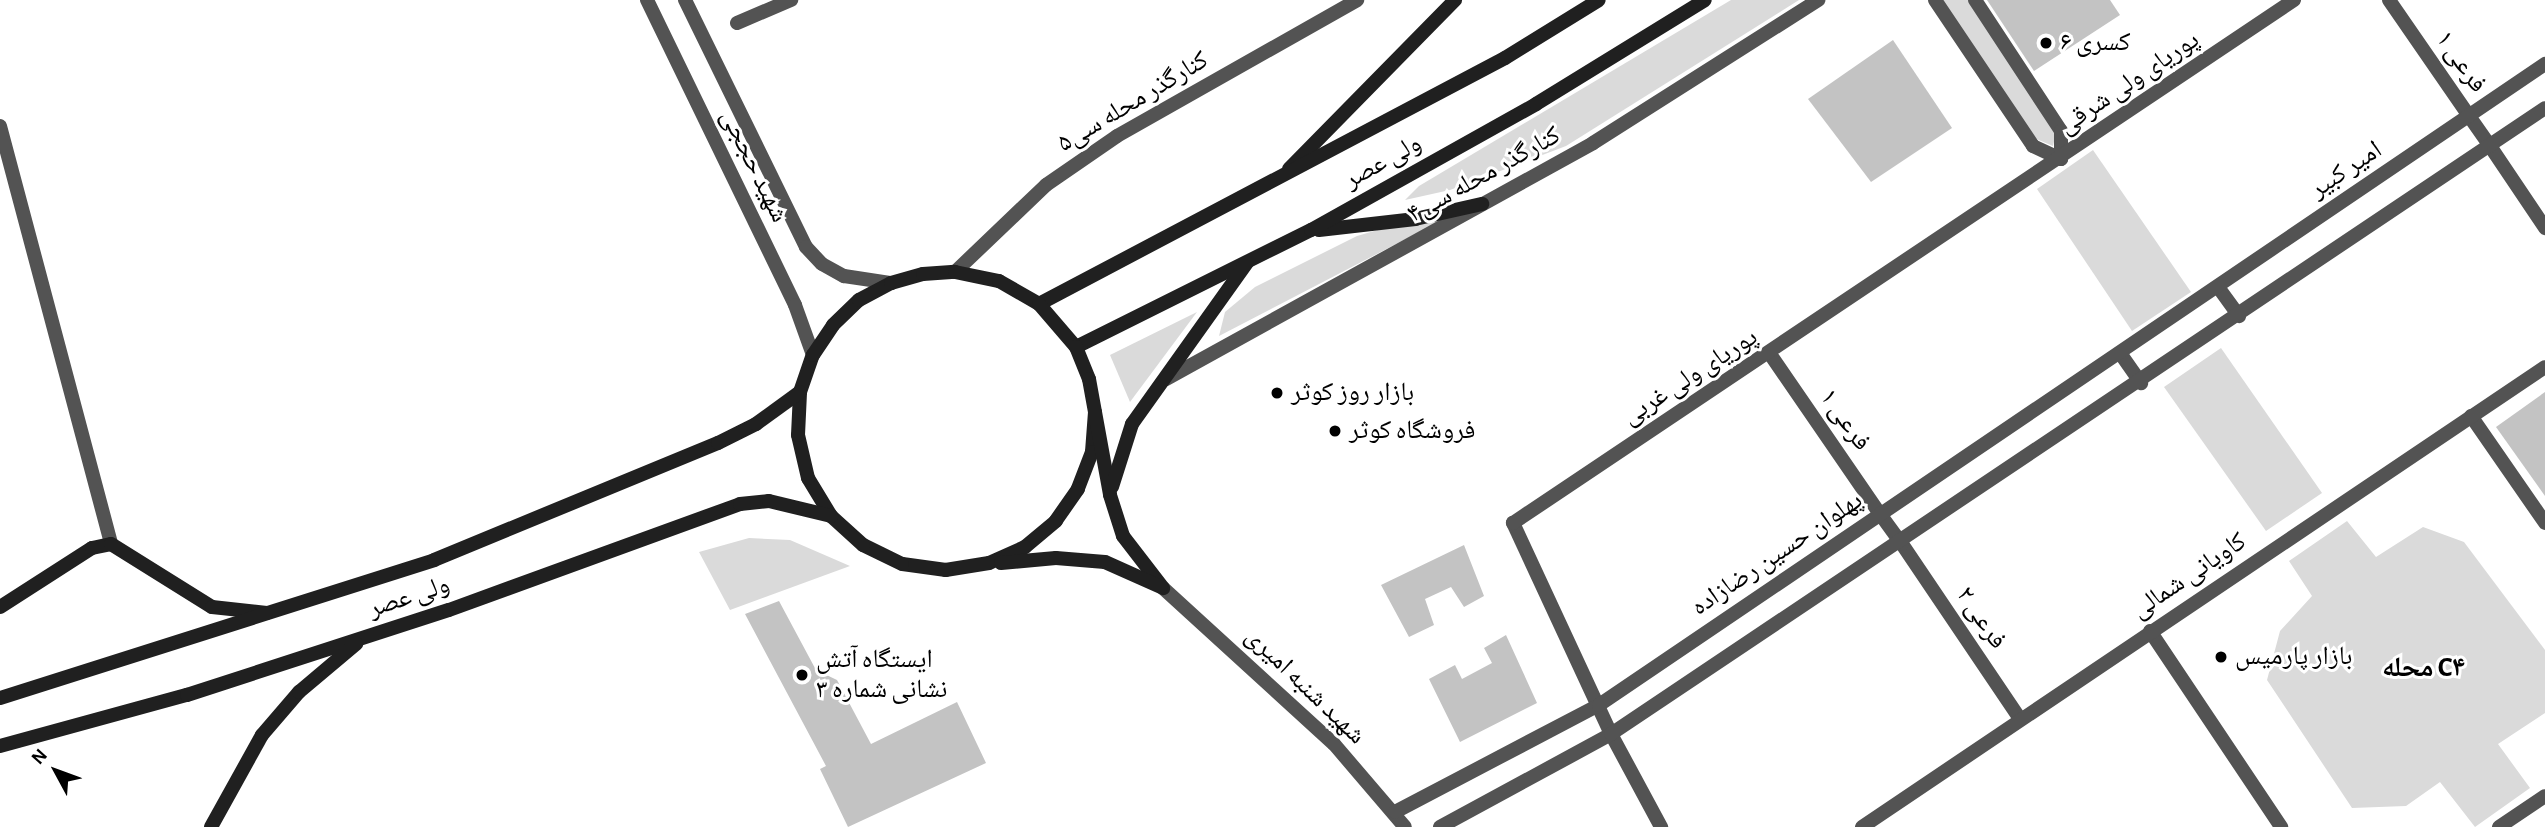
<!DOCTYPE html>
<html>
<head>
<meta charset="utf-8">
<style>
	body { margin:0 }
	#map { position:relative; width:2545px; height:827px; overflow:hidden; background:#fff; font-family:"Alegreya Sans","Noto Naskh Arabic",sans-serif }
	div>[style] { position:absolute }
	.green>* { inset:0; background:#dadada }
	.building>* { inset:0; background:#c3c3c3 }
	.minor>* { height:14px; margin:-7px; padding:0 7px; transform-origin:7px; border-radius:7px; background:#535353 }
	.tertiary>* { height:14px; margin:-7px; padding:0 7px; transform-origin:7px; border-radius:7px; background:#535353 }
	.secondary>* { height:14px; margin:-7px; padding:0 7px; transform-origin:7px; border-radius:7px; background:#202020 }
	.dots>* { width:19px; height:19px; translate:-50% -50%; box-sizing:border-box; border:4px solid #fff; border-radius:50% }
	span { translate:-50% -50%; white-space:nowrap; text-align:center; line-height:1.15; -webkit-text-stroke:6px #fff; paint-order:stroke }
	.poi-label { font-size:26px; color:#000 }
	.left { translate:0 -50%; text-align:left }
	.street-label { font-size:26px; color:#000 }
	.neighbourhood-label { font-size:28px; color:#000; font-weight:700 }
	.north { position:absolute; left:21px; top:736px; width:70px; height:70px; -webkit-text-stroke:5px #fff; paint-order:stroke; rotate:311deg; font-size:19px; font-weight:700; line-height:28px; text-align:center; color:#000 }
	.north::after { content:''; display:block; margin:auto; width:24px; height:32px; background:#000; clip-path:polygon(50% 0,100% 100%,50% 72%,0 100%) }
</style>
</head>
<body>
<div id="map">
	<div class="green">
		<i style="clip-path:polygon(1731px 0,1799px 0,1566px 146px,1450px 190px,1405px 200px,1419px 186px)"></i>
		<i style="clip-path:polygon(1941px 0,1969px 0,2056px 133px,2053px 146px,2034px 138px)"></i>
		<i style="clip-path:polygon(2093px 150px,2191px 292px,2132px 331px,2037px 189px)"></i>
		<i style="clip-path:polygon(1436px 213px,1448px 217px,1219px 336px,1225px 312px,1255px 287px,1357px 236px)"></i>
		<i style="clip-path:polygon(1197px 312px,1130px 402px,1110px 355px)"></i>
		<i style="clip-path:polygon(2221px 348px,2322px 493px,2266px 531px,2164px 387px)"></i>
		<i style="clip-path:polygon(2347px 521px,2376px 557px,2423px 527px,2464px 542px,2545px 650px,2545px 713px,2498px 744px,2530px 788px,2475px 827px,2440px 782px,2406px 806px,2352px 808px,2267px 680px,2280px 631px,2312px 596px,2289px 561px)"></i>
		<i style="clip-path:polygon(749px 538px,790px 540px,850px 566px,730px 610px,699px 552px)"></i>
	</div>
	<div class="building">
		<i style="clip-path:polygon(1987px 0,2110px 0,2120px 15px,2034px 71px)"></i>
		<i style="clip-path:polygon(1893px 40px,1952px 128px,1871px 182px,1808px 99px)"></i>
		<i style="clip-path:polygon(2545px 392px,2545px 496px,2496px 427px)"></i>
		<i style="clip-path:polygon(1464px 545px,1484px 596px,1464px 607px,1451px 587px,1425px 599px,1434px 625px,1409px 637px,1381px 585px)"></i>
		<i style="clip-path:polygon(779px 601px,816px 670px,837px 680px,871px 744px,957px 702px,986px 763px,848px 827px,820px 769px,826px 766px,745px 614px)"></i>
		<i style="clip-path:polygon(1506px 635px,1537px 703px,1460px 742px,1429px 679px,1455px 665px,1462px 679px,1492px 663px,1484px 648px)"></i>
	</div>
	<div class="minor">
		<i style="left:2389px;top:0;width:141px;rotate:55.4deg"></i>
		<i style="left:737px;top:23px;width:59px;rotate:-23.1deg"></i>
		<i style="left:2490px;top:146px;width:99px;rotate:56.1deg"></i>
		<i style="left:1770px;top:354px;width:194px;rotate:55.5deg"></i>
		<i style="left:1902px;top:544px;width:211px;rotate:56deg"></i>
		<i style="left:1611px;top:734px;width:106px;rotate:61.7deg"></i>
	</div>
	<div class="tertiary">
		<i style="left:647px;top:0;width:339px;rotate:64.1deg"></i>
		<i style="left:795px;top:305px;width:53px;rotate:70.2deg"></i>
		<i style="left:685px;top:0;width:275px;rotate:63.9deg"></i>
		<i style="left:806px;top:247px;width:23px;rotate:47deg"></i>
		<i style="left:822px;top:264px;width:25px;rotate:29deg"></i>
		<i style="left:844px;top:276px;width:48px;rotate:8.5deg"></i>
		<i style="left:1935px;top:0;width:176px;rotate:56.1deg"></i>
		<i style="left:2033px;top:146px;width:31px;rotate:25deg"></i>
		<i style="left:1975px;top:0;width:157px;rotate:56.7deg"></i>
		<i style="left:2061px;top:131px;width:28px;rotate:90deg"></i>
		<i style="left:2469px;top:116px;width:37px;rotate:55deg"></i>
		<i style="left:0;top:126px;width:432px;rotate:75.1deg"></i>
		<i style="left:955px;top:272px;width:126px;rotate:-43.7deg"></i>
		<i style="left:1046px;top:185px;width:86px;rotate:-34.6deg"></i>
		<i style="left:1117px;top:136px;width:276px;rotate:-29.5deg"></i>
		<i style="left:2218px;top:287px;width:36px;rotate:54deg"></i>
		<i style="left:2120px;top:353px;width:37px;rotate:55deg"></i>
		<i style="left:1166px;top:379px;width:488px;rotate:-28.9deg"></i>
		<i style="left:1593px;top:143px;width:267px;rotate:-32.4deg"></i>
		<i style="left:2471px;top:416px;width:130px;rotate:55.3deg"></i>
		<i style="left:1880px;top:514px;width:37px;rotate:54deg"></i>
		<i style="left:1163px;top:588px;width:231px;rotate:42.4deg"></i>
		<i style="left:1334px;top:744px;width:109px;rotate:49.5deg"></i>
		<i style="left:2150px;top:631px;width:236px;rotate:56.2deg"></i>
		<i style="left:1611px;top:734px;width:233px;rotate:-114.9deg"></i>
		<i style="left:1513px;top:523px;width:940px;rotate:-33.81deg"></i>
		<i style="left:1395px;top:812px;width:230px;rotate:-27.7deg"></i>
		<i style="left:1599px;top:705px;width:1143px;rotate:-34.12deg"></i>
		<i style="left:1440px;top:827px;width:195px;rotate:-28.5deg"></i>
		<i style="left:1611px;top:734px;width:1124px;rotate:-33.83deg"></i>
		<i style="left:1862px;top:827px;width:823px;rotate:-33.96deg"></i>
		<i style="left:2499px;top:827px;width:55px;rotate:-34deg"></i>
	</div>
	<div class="secondary">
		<i style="left:1289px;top:169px;width:237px;rotate:-45.5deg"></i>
		<i style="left:1319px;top:230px;width:97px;rotate:-6.5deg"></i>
		<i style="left:1415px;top:219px;width:69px;rotate:-12.6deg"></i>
		<i style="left:1039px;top:304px;width:527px;rotate:-27.83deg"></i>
		<i style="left:1505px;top:58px;width:110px;rotate:-31.7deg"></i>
		<i style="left:1076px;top:347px;width:263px;rotate:-26.5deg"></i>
		<i style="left:1311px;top:230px;width:258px;rotate:-29.2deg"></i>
		<i style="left:1536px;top:104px;width:198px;rotate:-31.6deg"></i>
		<i style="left:1095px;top:412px;width:40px;rotate:94.3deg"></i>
		<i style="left:1092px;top:452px;width:40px;rotate:111deg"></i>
		<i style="left:1078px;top:489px;width:39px;rotate:125deg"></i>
		<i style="left:1056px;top:521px;width:40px;rotate:140deg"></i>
		<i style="left:1025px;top:547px;width:39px;rotate:156deg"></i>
		<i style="left:989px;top:563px;width:44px;rotate:170.8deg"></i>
		<i style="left:946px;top:570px;width:44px;rotate:-172.2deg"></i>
		<i style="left:902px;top:564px;width:43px;rotate:-154deg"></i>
		<i style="left:863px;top:545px;width:43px;rotate:-137.8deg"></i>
		<i style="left:831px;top:516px;width:44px;rotate:-121.2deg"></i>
		<i style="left:808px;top:478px;width:44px;rotate:-103.1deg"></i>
		<i style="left:798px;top:435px;width:43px;rotate:-87.3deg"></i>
		<i style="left:800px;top:392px;width:39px;rotate:-71deg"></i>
		<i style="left:813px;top:355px;width:36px;rotate:-56deg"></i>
		<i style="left:833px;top:325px;width:36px;rotate:-44deg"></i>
		<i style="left:859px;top:300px;width:36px;rotate:-28deg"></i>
		<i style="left:891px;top:283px;width:33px;rotate:-16deg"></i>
		<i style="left:923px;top:274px;width:32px;rotate:-4deg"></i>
		<i style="left:955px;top:272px;width:45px;rotate:11.6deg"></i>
		<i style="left:999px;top:281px;width:46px;rotate:29.9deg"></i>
		<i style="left:1039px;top:304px;width:57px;rotate:49.3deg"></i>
		<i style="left:1076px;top:347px;width:35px;rotate:68deg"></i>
		<i style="left:1089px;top:379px;width:118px;rotate:79.7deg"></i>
		<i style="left:1110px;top:495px;width:43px;rotate:72.4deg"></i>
		<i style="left:1123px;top:536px;width:66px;rotate:52.4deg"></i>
		<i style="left:1112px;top:487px;width:66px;rotate:-72.4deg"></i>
		<i style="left:1132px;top:424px;width:198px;rotate:-54.5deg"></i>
		<i style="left:1001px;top:563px;width:55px;rotate:-5.2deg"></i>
		<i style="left:1056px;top:558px;width:49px;rotate:4.7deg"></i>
		<i style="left:1105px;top:562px;width:61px;rotate:24.1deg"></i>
		<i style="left:0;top:607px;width:109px;rotate:-32.7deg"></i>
		<i style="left:92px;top:548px;width:19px;rotate:-12deg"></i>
		<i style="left:111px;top:544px;width:119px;rotate:32deg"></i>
		<i style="left:212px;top:607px;width:55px;rotate:6.2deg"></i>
		<i style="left:0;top:698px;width:455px;rotate:-17.6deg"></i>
		<i style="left:434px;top:560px;width:307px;rotate:-22.4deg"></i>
		<i style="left:718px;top:443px;width:42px;rotate:-26.6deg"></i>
		<i style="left:756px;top:424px;width:54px;rotate:-36deg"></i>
		<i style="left:0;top:746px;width:194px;rotate:-15.3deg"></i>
		<i style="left:187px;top:695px;width:275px;rotate:-18deg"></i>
		<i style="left:449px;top:610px;width:310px;rotate:-20deg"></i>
		<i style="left:740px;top:504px;width:29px;rotate:-6deg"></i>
		<i style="left:769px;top:501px;width:64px;rotate:13.6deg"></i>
		<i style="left:211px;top:827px;width:105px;rotate:-61deg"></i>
		<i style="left:262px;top:735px;width:57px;rotate:-49.3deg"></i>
		<i style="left:299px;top:692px;width:75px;rotate:-40.1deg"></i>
	</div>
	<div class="dots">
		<i style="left:2046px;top:43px;background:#000"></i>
		<i style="left:1277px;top:393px;background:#000"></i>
		<i style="left:1335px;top:431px;background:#000"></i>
		<i style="left:2221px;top:657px;background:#000"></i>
		<i style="left:802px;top:675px;background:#000"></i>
	</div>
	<div class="poi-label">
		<span class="left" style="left:2060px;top:43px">کسری ۶</span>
		<span class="left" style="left:1291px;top:393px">بازار روز کوثر</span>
		<span class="left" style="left:1349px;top:431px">فروشگاه کوثر</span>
		<span class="left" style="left:2235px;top:657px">بازار پارمیس</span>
		<span class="left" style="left:816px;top:675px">ایستگاه آتش<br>نشانی شماره ۳</span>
	</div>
	<div class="street-label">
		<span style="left:2461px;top:62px;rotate:55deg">فرعی ۱</span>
		<span style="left:2129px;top:83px;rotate:-34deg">پوریای ولی شرقی</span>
		<span style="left:1133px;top:102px;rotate:-31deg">کنارگذر محله سی۵</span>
		<span style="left:1383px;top:162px;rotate:-29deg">ولی عصر</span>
		<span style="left:754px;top:166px;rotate:64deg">شهید حججی</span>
		<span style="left:2346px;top:170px;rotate:-34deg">امیر کبیر</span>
		<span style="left:1484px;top:175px;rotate:-29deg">کنارگذر محله سی۴</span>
		<span style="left:1690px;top:377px;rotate:-33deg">پوریای ولی غربی</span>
		<span style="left:1845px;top:420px;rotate:55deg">فرعی ۱</span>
		<span style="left:1777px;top:554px;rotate:-34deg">پهلوان حسین رضازاده</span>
		<span style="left:2189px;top:576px;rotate:-34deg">کاویانی شمالی</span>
		<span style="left:409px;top:597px;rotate:-18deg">ولی عصر</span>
		<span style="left:1981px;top:618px;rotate:56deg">فرعی ۲</span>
		<span style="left:1305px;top:686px;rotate:44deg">شهید شنبه امیری</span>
	</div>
	<div class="neighbourhood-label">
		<span style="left:2424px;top:668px">محله C۴</span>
	</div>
	<div class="north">N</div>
</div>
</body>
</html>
